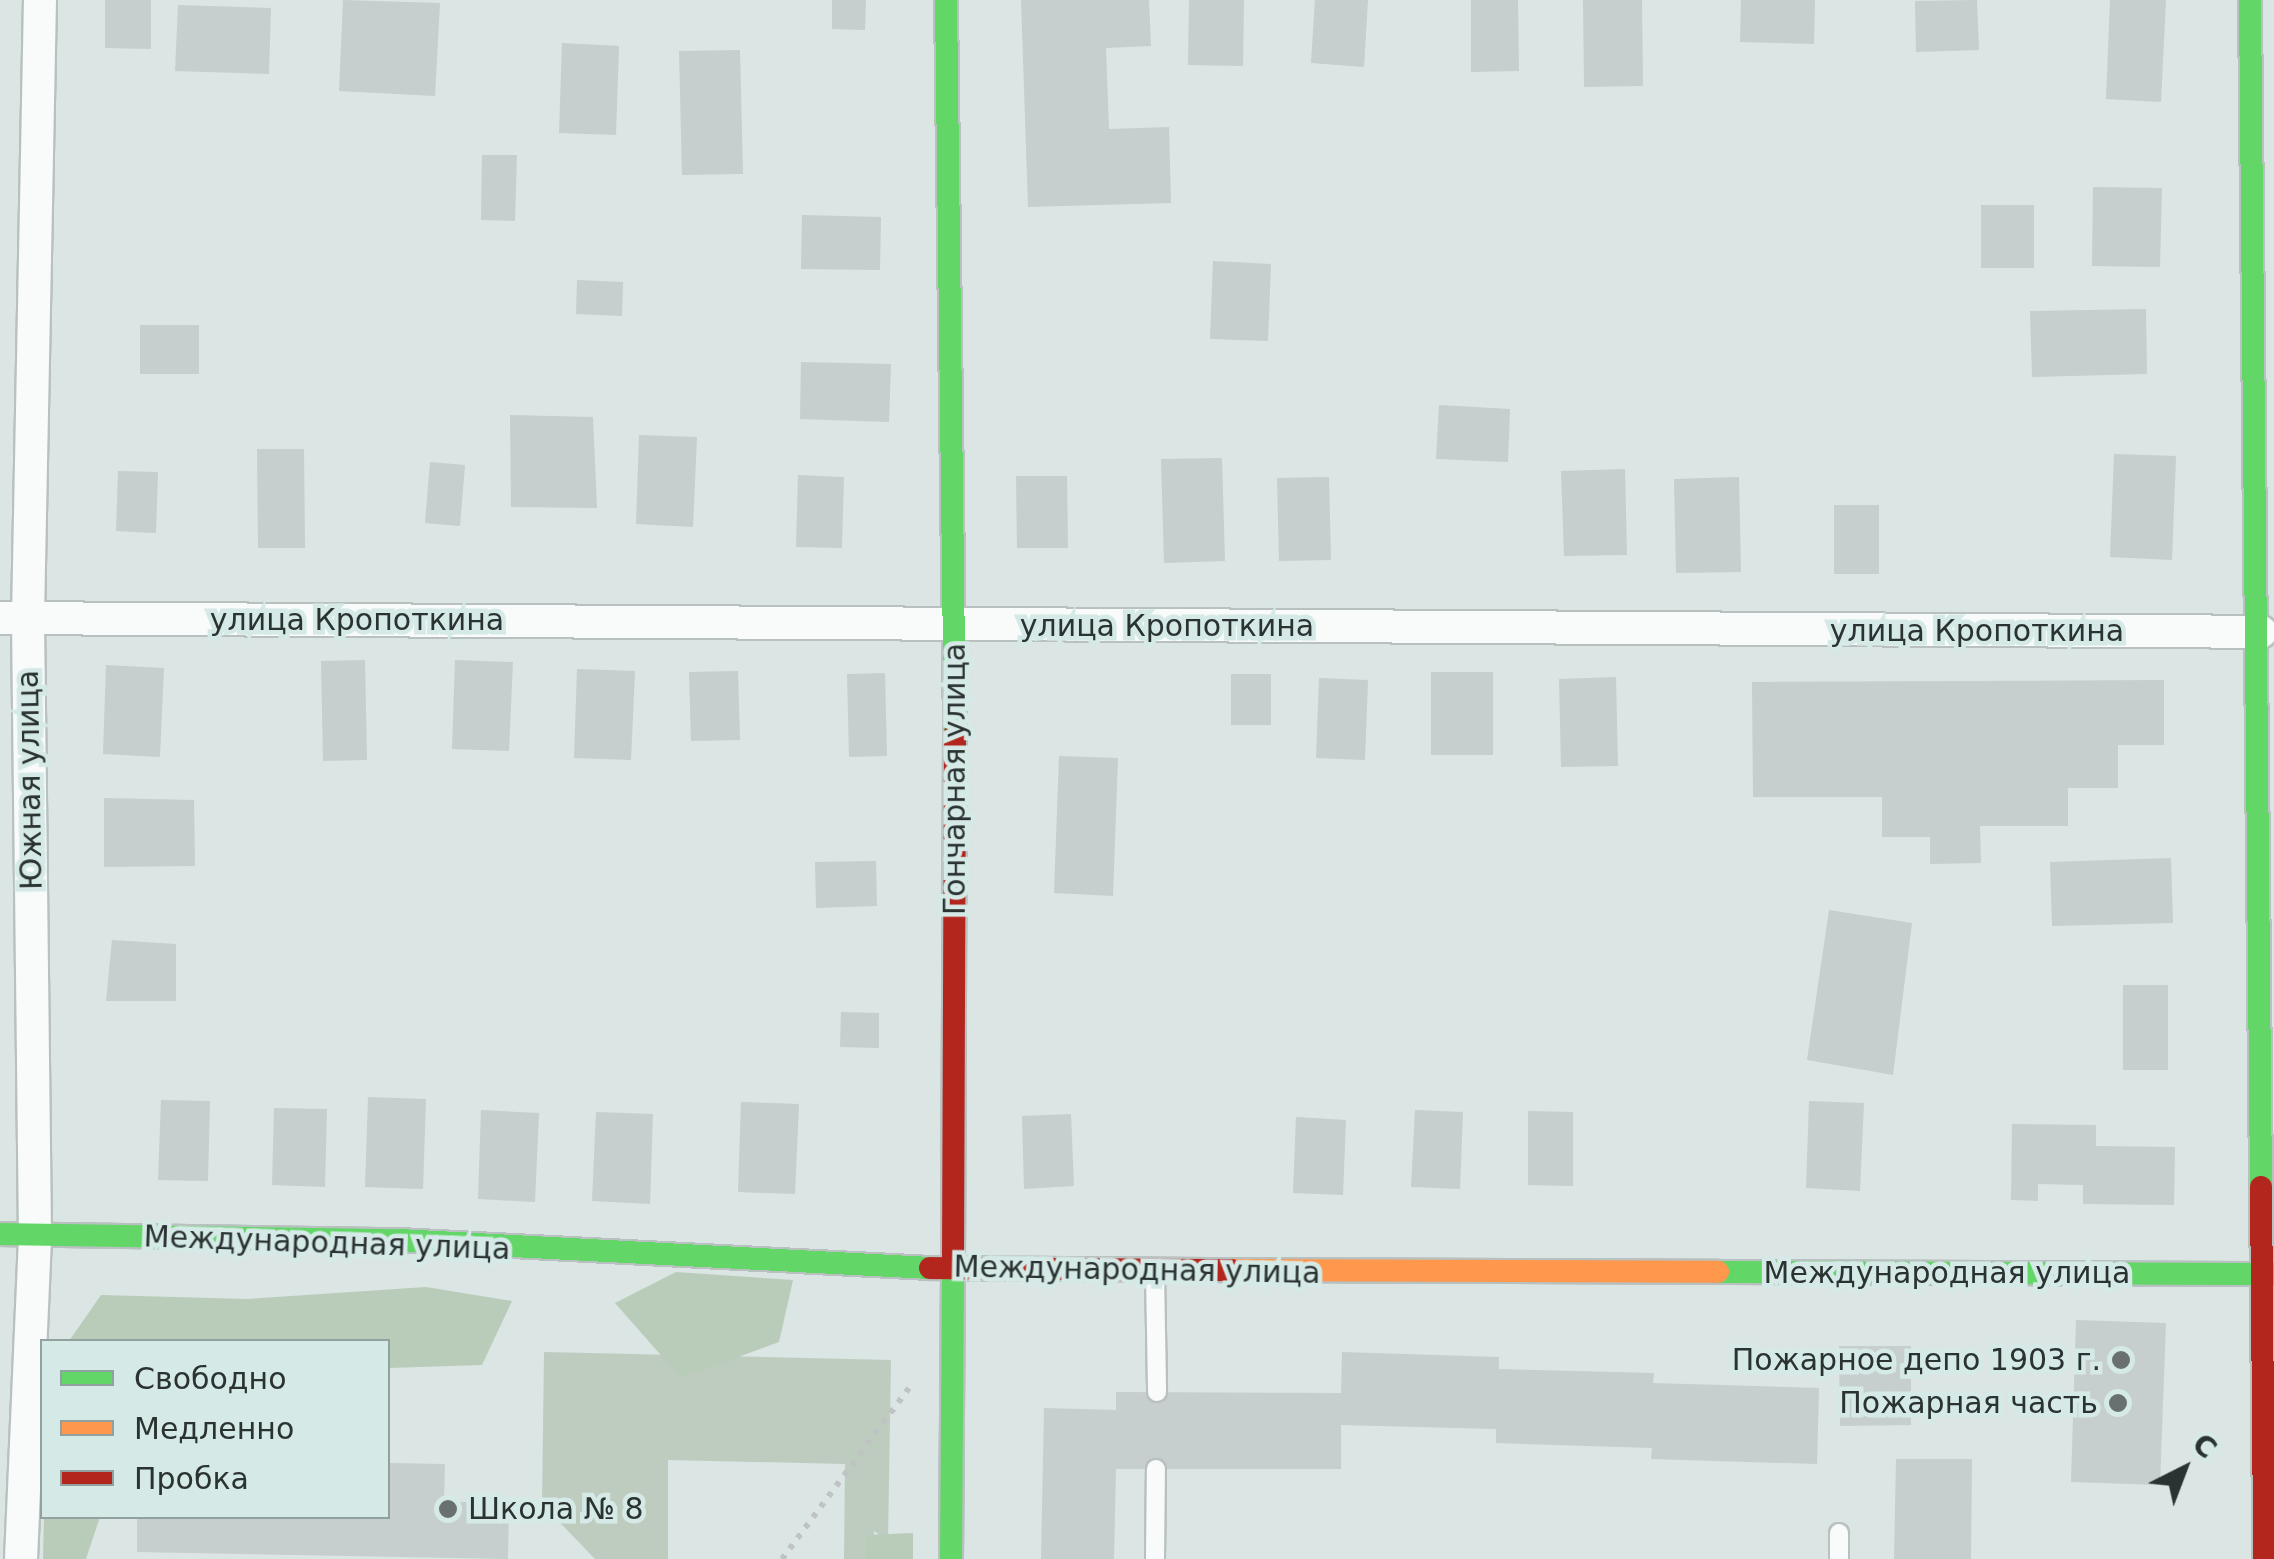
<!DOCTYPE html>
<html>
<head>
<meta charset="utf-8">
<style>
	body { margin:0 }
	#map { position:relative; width:2274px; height:1559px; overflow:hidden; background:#dae5e4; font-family:"DejaVu Sans",sans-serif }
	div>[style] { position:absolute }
	.green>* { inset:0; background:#beccc0 }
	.forest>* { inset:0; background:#b9cbb9 }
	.building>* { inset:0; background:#c6cece }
	.path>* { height:6px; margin-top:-3px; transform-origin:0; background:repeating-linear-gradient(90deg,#c0c3c3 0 5px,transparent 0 13px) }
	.roads { filter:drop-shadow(2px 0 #b9c1c0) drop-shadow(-2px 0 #b9c1c0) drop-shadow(0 2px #b9c1c0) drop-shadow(0 -2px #b9c1c0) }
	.lane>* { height:18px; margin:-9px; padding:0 9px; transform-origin:9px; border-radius:9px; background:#f9fbfb }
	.street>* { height:32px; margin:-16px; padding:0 16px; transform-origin:16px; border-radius:16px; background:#f9fbfb }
	.fast>* { height:22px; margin:-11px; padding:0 11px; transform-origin:11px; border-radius:11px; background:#63d668 }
	.slow>* { height:22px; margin:-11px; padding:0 11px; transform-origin:11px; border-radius:11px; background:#ff974d }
	.jam>* { height:22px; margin:-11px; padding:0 11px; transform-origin:11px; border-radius:11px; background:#b3261e }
	.dots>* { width:28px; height:28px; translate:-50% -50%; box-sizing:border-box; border:5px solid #d5eae7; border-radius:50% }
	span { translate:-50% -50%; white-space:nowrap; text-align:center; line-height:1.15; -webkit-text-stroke:9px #d5eae7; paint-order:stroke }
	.street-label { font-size:30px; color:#2b3332 }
	.poi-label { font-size:30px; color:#2b3332 }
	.right { translate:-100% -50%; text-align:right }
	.left { translate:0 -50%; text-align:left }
	.legend { position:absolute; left:40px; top:1339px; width:350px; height:180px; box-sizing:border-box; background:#d5eae7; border:2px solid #91a19f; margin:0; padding:12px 18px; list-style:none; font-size:30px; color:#2b3332 }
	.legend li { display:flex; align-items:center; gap:20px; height:50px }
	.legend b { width:50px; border:2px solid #91a19f }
	.north { position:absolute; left:2134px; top:1419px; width:100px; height:100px; -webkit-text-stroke:8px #d5eae7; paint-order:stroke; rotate:42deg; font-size:28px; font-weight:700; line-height:40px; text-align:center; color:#2b3332 }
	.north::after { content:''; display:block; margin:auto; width:35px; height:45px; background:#2b3332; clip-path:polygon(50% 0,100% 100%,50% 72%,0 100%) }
</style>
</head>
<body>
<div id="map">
	<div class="green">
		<i style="clip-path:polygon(544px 1352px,891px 1360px,888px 1541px,874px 1531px,874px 1559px,844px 1559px,845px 1464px,668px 1460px,668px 1559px,595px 1559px,542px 1504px)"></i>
	</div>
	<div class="forest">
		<i style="clip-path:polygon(676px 1272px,793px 1280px,779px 1342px,681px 1378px,615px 1303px)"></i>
		<i style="clip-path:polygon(426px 1287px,512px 1301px,482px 1365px,388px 1368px,388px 1342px,69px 1341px,101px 1295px,247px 1299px)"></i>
		<i style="clip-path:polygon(44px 1517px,100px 1517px,86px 1559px,43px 1559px)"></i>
		<i style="clip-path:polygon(913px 1533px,913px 1559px,866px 1559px,866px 1535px)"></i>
	</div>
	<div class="building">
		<i style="clip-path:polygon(105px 0,151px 0,151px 49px,105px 48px)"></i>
		<i style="clip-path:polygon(343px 0,440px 3px,435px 96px,339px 91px)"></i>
		<i style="clip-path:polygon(832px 0,866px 0,865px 30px,832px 29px)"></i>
		<i style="clip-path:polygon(1021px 0,1149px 0,1151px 46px,1106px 48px,1109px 129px,1169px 127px,1171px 203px,1028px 207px)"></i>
		<i style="clip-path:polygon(1189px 0,1244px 0,1243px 66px,1188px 65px)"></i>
		<i style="clip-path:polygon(1315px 0,1368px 0,1364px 67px,1311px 63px)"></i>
		<i style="clip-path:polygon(1471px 0,1518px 0,1519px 71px,1471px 72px)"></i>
		<i style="clip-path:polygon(1583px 0,1642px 0,1643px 86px,1584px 87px)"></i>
		<i style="clip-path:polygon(1741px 0,1815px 0,1814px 44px,1740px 42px)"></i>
		<i style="clip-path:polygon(1977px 0,1979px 50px,1916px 52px,1915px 1px)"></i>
		<i style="clip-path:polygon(2110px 0,2166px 0,2161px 102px,2106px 99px)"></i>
		<i style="clip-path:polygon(178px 5px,271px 8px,269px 74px,175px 71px)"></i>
		<i style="clip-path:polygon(562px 43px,619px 46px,616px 135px,559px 133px)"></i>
		<i style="clip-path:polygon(740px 50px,743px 174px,682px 175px,679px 51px)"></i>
		<i style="clip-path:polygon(482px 155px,517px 155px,515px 221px,481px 220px)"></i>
		<i style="clip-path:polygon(2093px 187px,2162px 188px,2160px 267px,2092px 266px)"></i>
		<i style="clip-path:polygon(1981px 205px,2034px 205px,2034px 268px,1981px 268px)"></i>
		<i style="clip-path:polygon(802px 215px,881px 217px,880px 270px,801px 269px)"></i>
		<i style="clip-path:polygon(1213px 261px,1271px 264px,1268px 341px,1210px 339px)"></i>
		<i style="clip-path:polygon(577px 280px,623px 282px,622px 316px,576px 314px)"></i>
		<i style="clip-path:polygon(2146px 309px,2147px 374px,2032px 377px,2030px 311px)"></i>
		<i style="clip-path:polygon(140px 325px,199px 325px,199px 374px,140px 374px)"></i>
		<i style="clip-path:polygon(801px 362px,891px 364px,889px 422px,800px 419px)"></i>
		<i style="clip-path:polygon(1439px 405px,1510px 409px,1508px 462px,1436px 459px)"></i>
		<i style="clip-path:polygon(510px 415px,593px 417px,597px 508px,511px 507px)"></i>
		<i style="clip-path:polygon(639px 435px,697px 437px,693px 527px,636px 524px)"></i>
		<i style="clip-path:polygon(257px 449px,304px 449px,305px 548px,258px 548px)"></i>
		<i style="clip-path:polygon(2114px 454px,2176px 456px,2172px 560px,2110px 557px)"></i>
		<i style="clip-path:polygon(1222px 458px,1225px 561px,1164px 563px,1161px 459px)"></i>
		<i style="clip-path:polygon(430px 462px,465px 465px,460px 526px,425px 523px)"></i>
		<i style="clip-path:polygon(1625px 469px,1627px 555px,1564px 556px,1561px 471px)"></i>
		<i style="clip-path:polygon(118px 471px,158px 472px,156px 533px,116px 531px)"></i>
		<i style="clip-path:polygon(798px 475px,844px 477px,842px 548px,796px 547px)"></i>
		<i style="clip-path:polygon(1016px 476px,1067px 476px,1068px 548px,1017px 548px)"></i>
		<i style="clip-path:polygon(1329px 477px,1331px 560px,1279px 561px,1277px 478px)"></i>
		<i style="clip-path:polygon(1739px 477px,1741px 572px,1676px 573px,1674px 479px)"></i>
		<i style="clip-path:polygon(1834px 505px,1879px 505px,1879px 574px,1834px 574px)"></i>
		<i style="clip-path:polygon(365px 660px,367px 760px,323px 761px,321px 661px)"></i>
		<i style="clip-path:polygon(455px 660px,513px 662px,509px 751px,452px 749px)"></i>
		<i style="clip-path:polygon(106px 665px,164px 668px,160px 757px,103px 754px)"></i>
		<i style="clip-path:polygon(577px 669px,635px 671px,631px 760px,574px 758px)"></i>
		<i style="clip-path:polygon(738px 671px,740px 740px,691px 741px,689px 672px)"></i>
		<i style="clip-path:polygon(1431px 672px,1493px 672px,1493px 755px,1431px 755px)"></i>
		<i style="clip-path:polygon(885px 673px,887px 756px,849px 757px,847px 674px)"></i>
		<i style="clip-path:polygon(1231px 674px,1271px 674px,1271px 725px,1231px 725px)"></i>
		<i style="clip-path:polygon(1616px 677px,1618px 766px,1561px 767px,1559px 679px)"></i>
		<i style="clip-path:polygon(1319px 678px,1368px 680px,1365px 760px,1316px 758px)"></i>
		<i style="clip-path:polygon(2164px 680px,2164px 745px,2118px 745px,2118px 788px,2068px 788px,2068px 826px,1980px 826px,1981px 863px,1930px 864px,1930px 837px,1882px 837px,1882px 797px,1753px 797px,1752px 682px)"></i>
		<i style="clip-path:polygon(1059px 756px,1118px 758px,1113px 896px,1054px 893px)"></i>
		<i style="clip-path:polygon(104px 798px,194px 800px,195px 866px,104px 867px)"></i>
		<i style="clip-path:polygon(2171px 858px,2173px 923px,2052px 926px,2050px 862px)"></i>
		<i style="clip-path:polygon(876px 861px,877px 906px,816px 908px,815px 862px)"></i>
		<i style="clip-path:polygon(1829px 910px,1912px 923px,1893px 1075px,1807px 1060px)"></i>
		<i style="clip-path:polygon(112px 940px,176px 944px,176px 1001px,106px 1001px)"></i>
		<i style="clip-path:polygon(2123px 985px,2168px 985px,2168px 1070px,2123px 1070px)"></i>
		<i style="clip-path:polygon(841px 1012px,879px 1013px,879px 1048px,840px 1047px)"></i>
		<i style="clip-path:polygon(368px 1097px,426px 1099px,423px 1189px,365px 1187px)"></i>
		<i style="clip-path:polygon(161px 1100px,210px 1101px,208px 1181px,158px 1180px)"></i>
		<i style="clip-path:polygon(1809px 1101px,1864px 1103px,1860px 1191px,1806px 1188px)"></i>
		<i style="clip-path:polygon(741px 1102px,799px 1104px,795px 1194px,738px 1192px)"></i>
		<i style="clip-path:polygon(274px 1108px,327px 1109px,325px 1187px,272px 1185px)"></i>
		<i style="clip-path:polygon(481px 1110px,539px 1113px,535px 1202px,478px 1199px)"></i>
		<i style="clip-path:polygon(1415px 1110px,1463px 1112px,1460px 1189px,1411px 1187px)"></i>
		<i style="clip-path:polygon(1528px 1111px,1573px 1112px,1573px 1186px,1528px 1185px)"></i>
		<i style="clip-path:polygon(596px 1112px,653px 1114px,650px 1204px,592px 1201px)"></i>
		<i style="clip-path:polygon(1071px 1114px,1074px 1186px,1024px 1189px,1022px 1116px)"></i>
		<i style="clip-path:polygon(1296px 1117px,1346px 1120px,1343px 1195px,1293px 1193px)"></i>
		<i style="clip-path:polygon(2012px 1124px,2096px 1125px,2096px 1146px,2175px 1147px,2174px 1205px,2083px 1204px,2083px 1185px,2038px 1184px,2038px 1201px,2011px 1200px)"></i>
		<i style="clip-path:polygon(2076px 1320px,2166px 1323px,2160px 1485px,2071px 1482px)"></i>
		<i style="clip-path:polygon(1839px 1346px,1911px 1346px,1911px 1425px,1840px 1426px)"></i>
		<i style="clip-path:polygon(1342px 1352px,1499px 1357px,1499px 1369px,1654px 1373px,1653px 1383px,1819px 1388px,1817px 1464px,1651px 1459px,1652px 1448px,1496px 1443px,1496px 1429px,1341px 1425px,1341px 1469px,1116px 1469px,1114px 1559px,1041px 1559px,1044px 1408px,1116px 1410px,1116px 1392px,1341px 1393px)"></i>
		<i style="clip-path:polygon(1896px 1459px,1972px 1459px,1971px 1559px,1894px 1559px)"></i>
		<i style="clip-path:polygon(388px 1463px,445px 1464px,444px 1502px,509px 1502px,508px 1559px,137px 1552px,137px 1516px,388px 1516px)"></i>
	</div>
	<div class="path">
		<i style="left:782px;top:1559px;width:213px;rotate:-53.4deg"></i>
	</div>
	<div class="roads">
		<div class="lane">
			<i style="left:1155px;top:1273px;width:119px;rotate:89deg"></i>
			<i style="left:1155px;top:1559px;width:90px;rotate:-89.4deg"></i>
			<i style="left:1839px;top:1559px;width:26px;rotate:-90deg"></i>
		</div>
		<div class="street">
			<i style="left:0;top:618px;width:2261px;rotate:0.35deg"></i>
			<i style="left:21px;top:1559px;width:323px;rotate:-87.5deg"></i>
			<i style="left:35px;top:1236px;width:618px;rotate:-90.65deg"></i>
			<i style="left:28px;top:618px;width:618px;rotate:-88.89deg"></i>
		</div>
		<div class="fast">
			<i style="left:946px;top:0;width:733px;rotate:89.3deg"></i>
			<i style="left:2250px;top:0;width:1187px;rotate:89.47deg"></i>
			<i style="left:0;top:1234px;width:399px;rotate:0.9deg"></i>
			<i style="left:399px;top:1240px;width:532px;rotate:3.02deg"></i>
			<i style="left:1718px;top:1272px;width:556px;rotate:0.21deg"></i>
			<i style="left:951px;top:1559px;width:301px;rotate:-89.6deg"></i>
		</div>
		<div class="slow">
			<i style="left:1232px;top:1270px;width:486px;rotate:0.2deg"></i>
		</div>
		<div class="jam">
			<i style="left:2261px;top:1187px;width:372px;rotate:89.5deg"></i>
			<i style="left:953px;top:1258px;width:525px;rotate:-89.78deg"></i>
			<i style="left:930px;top:1268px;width:302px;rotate:0.4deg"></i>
		</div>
	</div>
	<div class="dots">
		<i style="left:2121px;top:1360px;background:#687170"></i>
		<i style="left:2118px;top:1403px;background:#687170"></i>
		<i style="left:448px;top:1509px;background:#687170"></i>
	</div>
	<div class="street-label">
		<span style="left:357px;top:620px">улица Кропоткина</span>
		<span style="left:1167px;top:626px">улица Кропоткина</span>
		<span style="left:1977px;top:631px">улица Кропоткина</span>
		<span style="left:955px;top:779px;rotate:-90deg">Гончарная улица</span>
		<span style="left:30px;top:780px;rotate:-91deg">Южная улица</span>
		<span style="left:327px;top:1243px;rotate:2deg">Международная улица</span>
		<span style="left:1137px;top:1270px;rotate:1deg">Международная улица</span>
		<span style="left:1947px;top:1273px">Международная улица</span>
	</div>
	<div class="poi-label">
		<span class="right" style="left:2101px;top:1360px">Пожарное депо 1903 г.</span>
		<span class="right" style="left:2098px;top:1403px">Пожарная часть</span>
		<span class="left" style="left:468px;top:1509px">Школа № 8</span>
	</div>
	<ul class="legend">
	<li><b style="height:12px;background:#63d668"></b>Свободно</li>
	<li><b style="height:12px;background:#ff974d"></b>Медленно</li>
	<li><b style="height:12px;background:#b3261e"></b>Пробка</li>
	</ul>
	<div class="north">С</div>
</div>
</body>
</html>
